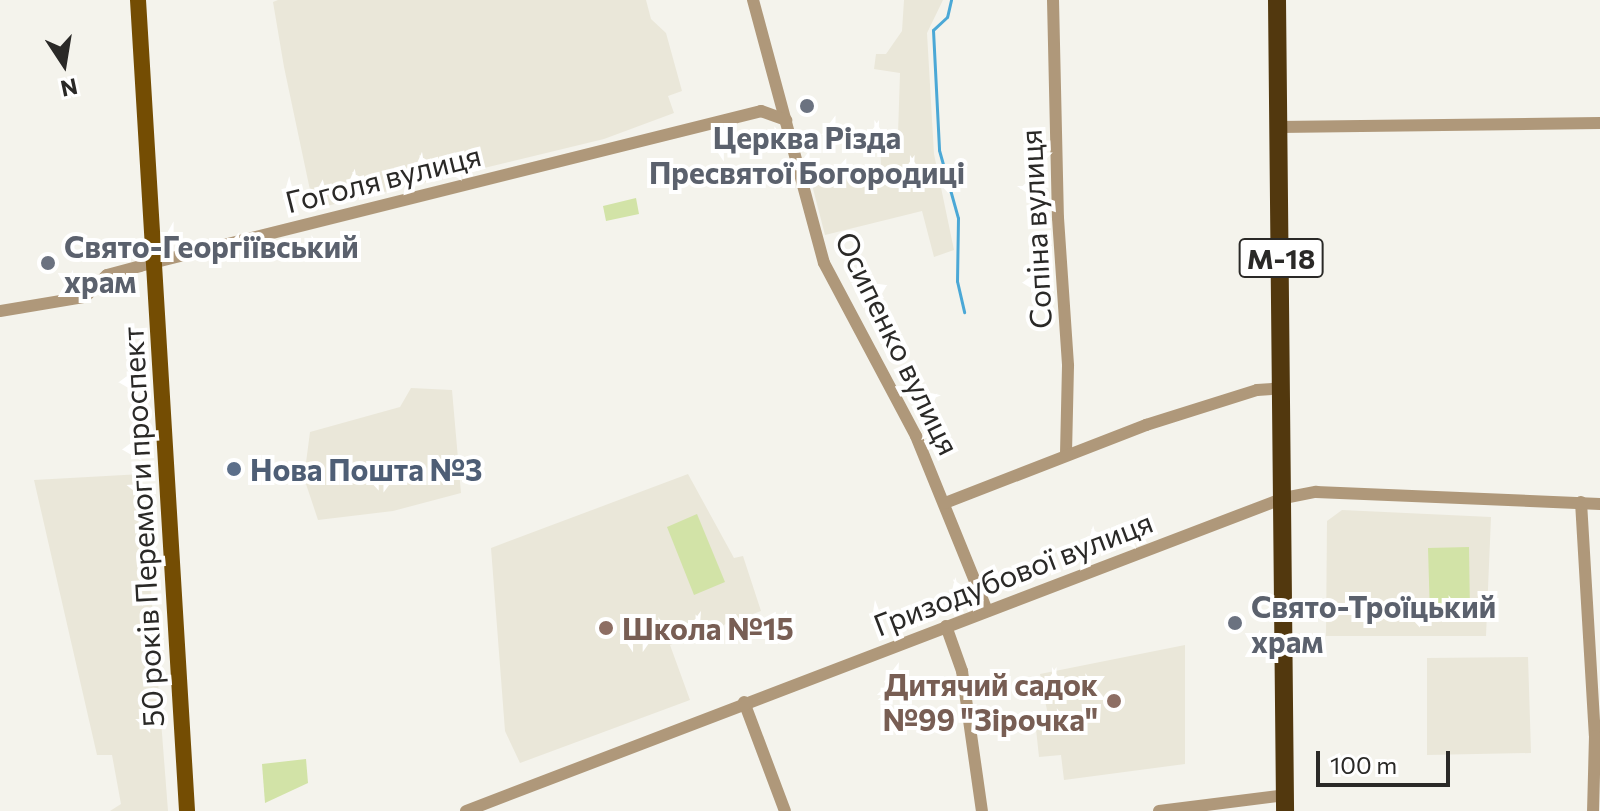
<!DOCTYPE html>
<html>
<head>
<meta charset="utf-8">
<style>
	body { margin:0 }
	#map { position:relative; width:1600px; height:811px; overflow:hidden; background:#f4f3ec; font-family:Commissioner,sans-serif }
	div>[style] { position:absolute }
	.built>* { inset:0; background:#eae7d9 }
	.green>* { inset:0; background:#d2e3a7 }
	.stream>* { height:3px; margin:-1.5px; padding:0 1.5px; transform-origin:1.5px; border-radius:1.5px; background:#4ba8d6 }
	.minor>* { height:12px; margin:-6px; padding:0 6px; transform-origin:6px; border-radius:6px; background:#af987a }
	.major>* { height:16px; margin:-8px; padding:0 8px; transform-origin:8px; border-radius:8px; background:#744d03 }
	.highway>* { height:18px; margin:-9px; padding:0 9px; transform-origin:9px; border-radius:9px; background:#52380e }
	.dots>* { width:22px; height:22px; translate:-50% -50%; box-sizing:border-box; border:4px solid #fff; border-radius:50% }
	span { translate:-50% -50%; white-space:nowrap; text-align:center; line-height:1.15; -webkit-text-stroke:8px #fff; paint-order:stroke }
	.shield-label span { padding:2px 6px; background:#fff; border:2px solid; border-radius:6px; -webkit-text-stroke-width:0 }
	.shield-label { font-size:28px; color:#2a2927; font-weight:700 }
	.worship-label { font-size:30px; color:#5b616d; font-weight:700 }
	.left { translate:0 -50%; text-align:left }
	.street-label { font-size:30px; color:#2a2927 }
	.service-label { font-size:30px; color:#4e5e75; font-weight:700 }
	.education-label { font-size:30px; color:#785e54; font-weight:700 }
	.right { translate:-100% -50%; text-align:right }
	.north { position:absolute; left:24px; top:24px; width:80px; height:80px; -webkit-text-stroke:6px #fff; paint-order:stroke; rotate:168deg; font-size:22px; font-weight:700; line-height:32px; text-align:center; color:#2a2927 }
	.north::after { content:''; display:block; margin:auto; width:28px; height:36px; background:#2a2927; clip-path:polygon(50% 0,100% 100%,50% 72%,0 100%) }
	.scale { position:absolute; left:1316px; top:751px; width:134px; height:36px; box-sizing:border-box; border:4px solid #2a2927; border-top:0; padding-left:10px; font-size:24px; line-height:28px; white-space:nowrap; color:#2a2927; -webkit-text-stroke:6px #fff; paint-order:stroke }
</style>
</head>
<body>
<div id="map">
	<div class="built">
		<i style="clip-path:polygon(278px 0,646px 0,651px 19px,666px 33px,682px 91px,668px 96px,674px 113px,604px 139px,314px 209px,284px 67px,273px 2px)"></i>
		<i style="clip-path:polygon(904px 0,943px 0,927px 33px,934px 154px,954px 250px,934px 257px,922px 211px,825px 235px,811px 181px,881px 168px,880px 134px,898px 134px,900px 73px,874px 69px,876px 54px,886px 54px,902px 31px)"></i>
		<i style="clip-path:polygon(411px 388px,452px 390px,461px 493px,393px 511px,318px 520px,304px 478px,310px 432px,400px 407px)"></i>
		<i style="clip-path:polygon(142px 474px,168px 811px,110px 811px,121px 804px,112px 755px,97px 755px,34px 480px)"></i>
		<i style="clip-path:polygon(688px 474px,734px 558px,743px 556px,761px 611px,670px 645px,690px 700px,520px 763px,505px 731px,491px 548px)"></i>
		<i style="clip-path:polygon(1342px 510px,1491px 517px,1486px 636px,1326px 636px,1327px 521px)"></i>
		<i style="clip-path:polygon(1185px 645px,1185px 764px,1064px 780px,1061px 755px,1039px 757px,1036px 729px,1050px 726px,1040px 674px)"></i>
		<i style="clip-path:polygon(1528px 657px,1531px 753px,1427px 755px,1427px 658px)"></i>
	</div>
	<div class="green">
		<i style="clip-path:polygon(636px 198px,639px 214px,606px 221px,603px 206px)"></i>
		<i style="clip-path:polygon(697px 514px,725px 582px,694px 595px,667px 527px)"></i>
		<i style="clip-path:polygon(1469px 547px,1470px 615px,1430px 616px,1428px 548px)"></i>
		<i style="clip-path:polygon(306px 759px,308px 783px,265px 803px,262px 764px)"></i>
	</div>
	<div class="stream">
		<i style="left:951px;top:0;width:17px;rotate:103deg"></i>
		<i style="left:947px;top:17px;width:19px;rotate:137deg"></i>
		<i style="left:933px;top:30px;width:120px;rotate:87.1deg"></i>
		<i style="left:939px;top:150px;width:71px;rotate:74.4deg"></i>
		<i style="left:958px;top:218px;width:63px;rotate:90.9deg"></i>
		<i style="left:957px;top:281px;width:32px;rotate:77deg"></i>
	</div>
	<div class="minor">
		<i style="left:753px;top:0;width:272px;rotate:74.9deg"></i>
		<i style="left:824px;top:263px;width:196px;rotate:62deg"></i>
		<i style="left:916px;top:436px;width:189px;rotate:67.9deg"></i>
		<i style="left:1053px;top:0;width:218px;rotate:88.7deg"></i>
		<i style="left:1058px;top:218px;width:148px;rotate:86.1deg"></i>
		<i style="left:1068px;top:366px;width:89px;rotate:91.3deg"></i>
		<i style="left:1279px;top:127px;width:321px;rotate:-0.7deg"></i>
		<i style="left:0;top:311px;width:86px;rotate:-9.4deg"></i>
		<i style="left:85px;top:297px;width:31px;rotate:-45deg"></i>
		<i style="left:107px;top:275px;width:34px;rotate:-15deg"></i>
		<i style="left:140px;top:266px;width:640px;rotate:-14.01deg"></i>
		<i style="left:761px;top:111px;width:27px;rotate:20deg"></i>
		<i style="left:1581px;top:502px;width:234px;rotate:86.6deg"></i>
		<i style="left:1595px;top:736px;width:75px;rotate:91.5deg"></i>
		<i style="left:945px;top:503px;width:216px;rotate:-21.2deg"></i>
		<i style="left:1146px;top:425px;width:116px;rotate:-17.5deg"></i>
		<i style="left:1257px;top:390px;width:26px;rotate:-4deg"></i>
		<i style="left:946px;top:626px;width:48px;rotate:70.4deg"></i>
		<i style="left:962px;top:671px;width:141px;rotate:81.9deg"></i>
		<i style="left:744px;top:702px;width:116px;rotate:69.4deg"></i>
		<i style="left:466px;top:811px;width:876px;rotate:-20.94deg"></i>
		<i style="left:1284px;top:498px;width:33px;rotate:-11deg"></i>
		<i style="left:1316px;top:492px;width:284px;rotate:2.4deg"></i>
		<i style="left:1159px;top:811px;width:127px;rotate:-7.2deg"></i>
	</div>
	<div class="major">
		<i style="left:138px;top:0;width:812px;rotate:86.54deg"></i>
	</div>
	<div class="highway">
		<i style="left:1277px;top:0;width:811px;rotate:89.43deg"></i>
	</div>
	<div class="dots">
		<i style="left:807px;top:106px;background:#6b7280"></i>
		<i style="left:48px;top:263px;background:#6b7280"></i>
		<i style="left:234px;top:469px;background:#5c6f8a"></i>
		<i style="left:1235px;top:623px;background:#6b7280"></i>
		<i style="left:606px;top:628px;background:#8d6e63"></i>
		<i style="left:1114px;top:701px;background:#8d6e63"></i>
	</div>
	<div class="shield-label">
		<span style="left:1281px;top:258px">М-18</span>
	</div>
	<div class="worship-label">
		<span style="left:807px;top:154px">Церква Різда<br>Пресвятої Богородиці</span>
		<span class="left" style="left:64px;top:263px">Свято-Георгіївський<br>храм</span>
		<span class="left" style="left:1251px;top:623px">Свято-Троїцький<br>храм</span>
	</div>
	<div class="street-label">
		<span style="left:383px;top:178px;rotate:-14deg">Гоголя вулиця</span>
		<span style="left:1035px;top:229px;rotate:-93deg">Сопіна вулиця</span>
		<span style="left:898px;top:343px;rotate:64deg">Осипенко вулиця</span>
		<span style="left:142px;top:527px;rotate:-93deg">50 років Перемоги проспект</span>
		<span style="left:1013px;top:573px;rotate:-21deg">Гризодубової вулиця</span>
	</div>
	<div class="service-label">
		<span class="left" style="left:250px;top:469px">Нова Пошта №3</span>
	</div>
	<div class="education-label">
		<span class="left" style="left:622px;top:628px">Школа №15</span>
		<span class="right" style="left:1098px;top:701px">Дитячий садок<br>№99 "Зірочка"</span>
	</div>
	<div class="north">N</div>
	<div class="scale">100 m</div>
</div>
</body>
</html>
